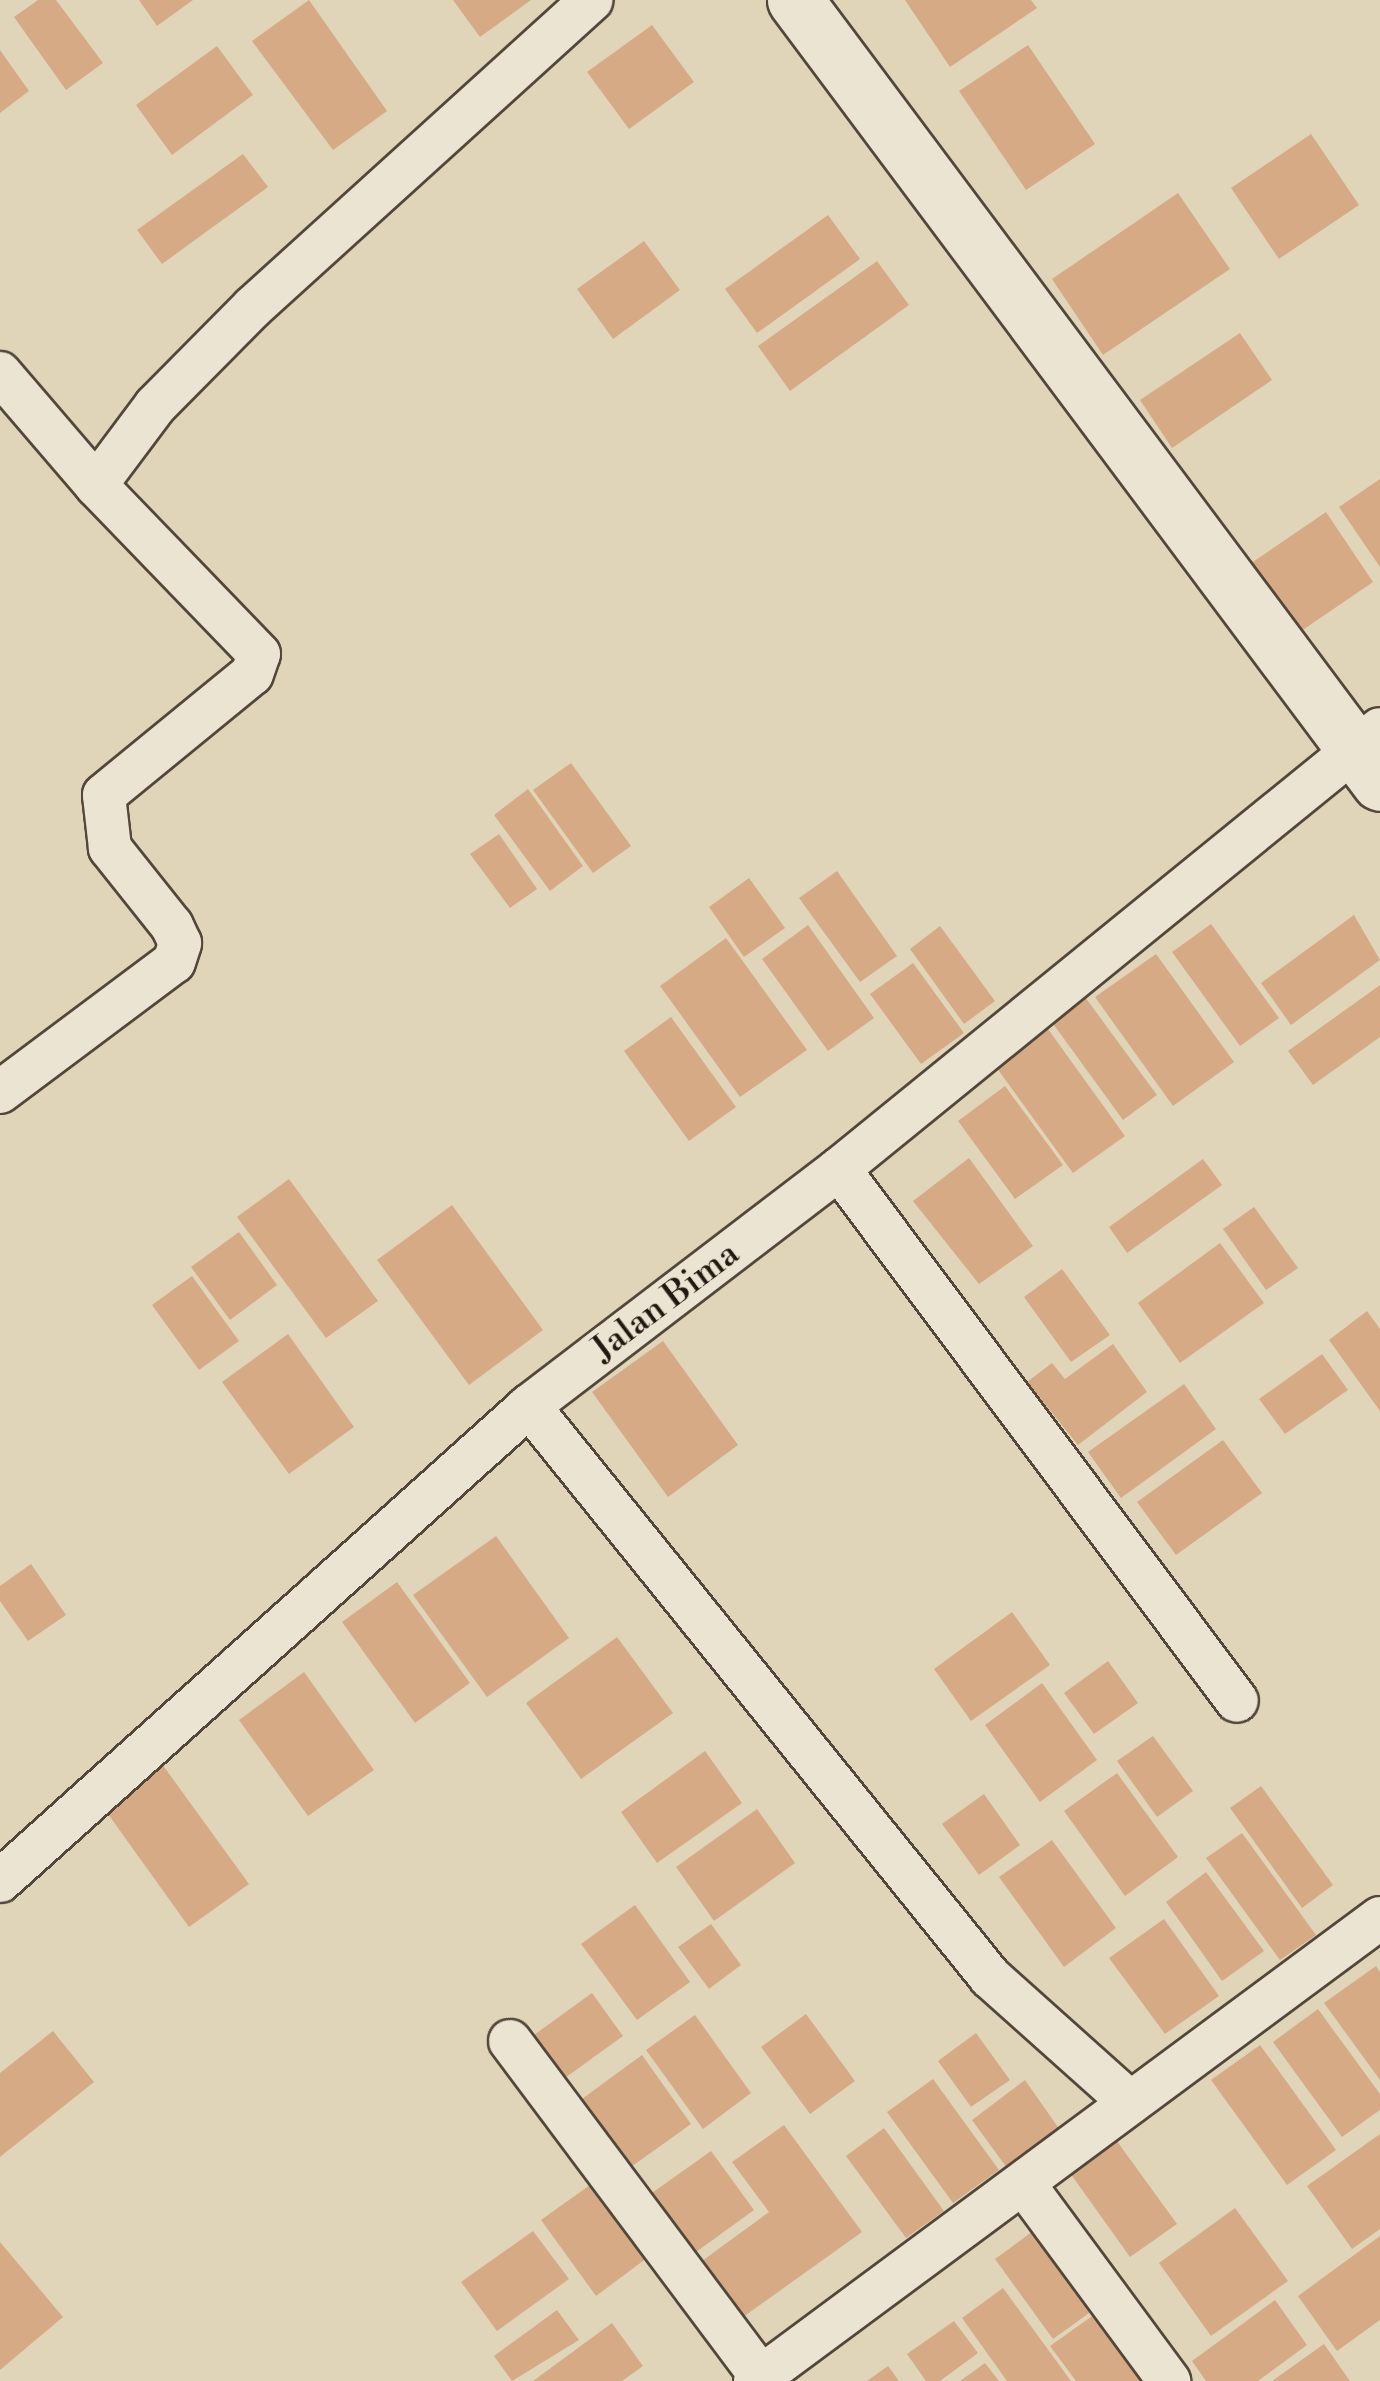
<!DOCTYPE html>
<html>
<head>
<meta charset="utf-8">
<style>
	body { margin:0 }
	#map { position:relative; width:1380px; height:2381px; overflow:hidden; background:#e0d5b9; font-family:"Libre Bodoni",serif }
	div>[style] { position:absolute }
	.building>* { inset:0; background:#d7aa86 }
	.roads { filter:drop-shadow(2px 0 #52473a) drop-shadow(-2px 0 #52473a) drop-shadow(0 2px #52473a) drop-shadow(0 -2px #52473a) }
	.street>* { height:42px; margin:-21px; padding:0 21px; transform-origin:21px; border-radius:21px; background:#ebe4d2 }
	.secondary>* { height:55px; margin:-27.5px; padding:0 27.5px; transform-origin:27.5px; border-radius:27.5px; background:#ebe4d2 }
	span { translate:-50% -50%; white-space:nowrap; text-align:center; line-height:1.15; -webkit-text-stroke:10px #ebe4d2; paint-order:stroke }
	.street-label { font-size:35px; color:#231810 }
</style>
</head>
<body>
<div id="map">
	<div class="building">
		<i style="clip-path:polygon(38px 0,56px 0,103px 63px,66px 90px,14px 17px)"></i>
		<i style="clip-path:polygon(139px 0,193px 0,157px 26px)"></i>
		<i style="clip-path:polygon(309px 0,387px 111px,333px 150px,252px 41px)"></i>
		<i style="clip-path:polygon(453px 0,531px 0,480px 37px)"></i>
		<i style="clip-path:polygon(905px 0,1031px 0,1037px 8px,950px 67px)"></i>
		<i style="clip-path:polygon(652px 25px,694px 82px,629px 129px,587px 72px)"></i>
		<i style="clip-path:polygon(1028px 45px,1095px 144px,1026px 190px,959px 91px)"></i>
		<i style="clip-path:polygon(217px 46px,253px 95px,172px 155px,136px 105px)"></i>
		<i style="clip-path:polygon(0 50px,29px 91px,0 113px)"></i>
		<i style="clip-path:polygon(1311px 134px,1359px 205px,1279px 259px,1231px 188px)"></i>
		<i style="clip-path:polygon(243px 154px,268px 187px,162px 264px,137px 230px)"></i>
		<i style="clip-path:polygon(1178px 193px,1230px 269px,1103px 355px,1052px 279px)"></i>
		<i style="clip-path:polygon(828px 215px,860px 259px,757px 333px,725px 289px)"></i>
		<i style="clip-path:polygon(644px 241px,680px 290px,613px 339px,577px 289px)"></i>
		<i style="clip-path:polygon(877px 261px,909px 305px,790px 391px,758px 346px)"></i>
		<i style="clip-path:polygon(1240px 333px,1272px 380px,1172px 448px,1140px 400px)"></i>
		<i style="clip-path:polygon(1380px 479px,1380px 567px,1339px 507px)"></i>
		<i style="clip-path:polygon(1326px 512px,1373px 582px,1291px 638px,1244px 568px)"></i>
		<i style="clip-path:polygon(571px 763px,631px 846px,593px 873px,533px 790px)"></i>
		<i style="clip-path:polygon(528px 789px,583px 866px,550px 891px,494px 815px)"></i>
		<i style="clip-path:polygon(499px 834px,537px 889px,510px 908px,470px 854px)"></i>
		<i style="clip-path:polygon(837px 871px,897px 956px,860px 982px,799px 898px)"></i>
		<i style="clip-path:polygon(749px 878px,785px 928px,744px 957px,709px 907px)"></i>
		<i style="clip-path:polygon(1354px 915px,1380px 960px,1291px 1025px,1261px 983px)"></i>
		<i style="clip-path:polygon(1211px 924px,1279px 1018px,1240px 1046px,1172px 952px)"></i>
		<i style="clip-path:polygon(808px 925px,874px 1018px,828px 1051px,762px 959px)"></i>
		<i style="clip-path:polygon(940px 926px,995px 1001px,964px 1024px,910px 949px)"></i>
		<i style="clip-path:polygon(726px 938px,807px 1050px,740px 1097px,660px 986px)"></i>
		<i style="clip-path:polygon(1156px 954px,1234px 1062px,1173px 1106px,1095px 997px)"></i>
		<i style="clip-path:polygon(913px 963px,964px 1033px,921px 1064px,870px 994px)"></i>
		<i style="clip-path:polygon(1380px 985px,1380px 1037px,1313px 1085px,1288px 1051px)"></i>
		<i style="clip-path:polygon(1085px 997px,1157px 1095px,1123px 1120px,1051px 1021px)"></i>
		<i style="clip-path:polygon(671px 1017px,736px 1107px,689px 1141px,624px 1051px)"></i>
		<i style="clip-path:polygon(1048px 1029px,1125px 1136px,1073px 1173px,996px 1067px)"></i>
		<i style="clip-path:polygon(1005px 1086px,1063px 1165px,1015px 1199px,958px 1121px)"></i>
		<i style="clip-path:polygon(969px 1158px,1033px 1246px,979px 1284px,913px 1201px)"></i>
		<i style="clip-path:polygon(1203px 1159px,1222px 1185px,1127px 1253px,1109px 1227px)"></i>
		<i style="clip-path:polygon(289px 1179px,378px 1301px,326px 1338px,237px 1217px)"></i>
		<i style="clip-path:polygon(452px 1205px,543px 1330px,469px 1385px,377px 1260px)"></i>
		<i style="clip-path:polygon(1254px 1207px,1298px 1268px,1266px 1290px,1223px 1229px)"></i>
		<i style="clip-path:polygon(239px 1232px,277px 1285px,230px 1320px,191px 1267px)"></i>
		<i style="clip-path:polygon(1220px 1243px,1264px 1303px,1180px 1363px,1138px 1303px)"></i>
		<i style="clip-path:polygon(1062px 1269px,1110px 1335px,1071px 1362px,1024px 1297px)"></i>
		<i style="clip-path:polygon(192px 1276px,239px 1341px,199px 1370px,152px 1305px)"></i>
		<i style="clip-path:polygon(1367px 1311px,1380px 1329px,1380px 1411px,1329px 1340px)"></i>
		<i style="clip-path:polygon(288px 1334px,354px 1427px,289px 1474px,222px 1382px)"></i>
		<i style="clip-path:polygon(663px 1341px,738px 1445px,668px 1497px,592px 1392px)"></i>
		<i style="clip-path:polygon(1113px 1344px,1147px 1392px,1078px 1445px,1027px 1382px,1052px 1363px,1065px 1379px)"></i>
		<i style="clip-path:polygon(1322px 1354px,1348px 1390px,1285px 1434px,1259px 1399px)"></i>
		<i style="clip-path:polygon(1184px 1384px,1216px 1429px,1121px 1498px,1088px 1452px)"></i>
		<i style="clip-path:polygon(1223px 1440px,1262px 1493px,1176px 1555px,1137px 1502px)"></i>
		<i style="clip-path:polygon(496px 1536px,569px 1638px,487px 1697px,413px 1595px)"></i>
		<i style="clip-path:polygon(31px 1564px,66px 1615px,28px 1641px,0 1601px,0 1586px)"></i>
		<i style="clip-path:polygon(397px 1582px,470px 1683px,415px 1723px,342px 1622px)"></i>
		<i style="clip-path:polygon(1012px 1612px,1050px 1665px,971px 1721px,934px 1669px)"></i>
		<i style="clip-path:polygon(617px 1637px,673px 1713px,581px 1779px,526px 1703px)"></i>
		<i style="clip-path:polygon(1108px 1661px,1138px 1703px,1094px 1734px,1064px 1693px)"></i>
		<i style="clip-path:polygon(304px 1672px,374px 1770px,308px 1816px,239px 1720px)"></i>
		<i style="clip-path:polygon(1042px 1683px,1097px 1760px,1040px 1802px,985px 1725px)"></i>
		<i style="clip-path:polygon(1153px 1736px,1193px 1791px,1157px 1817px,1117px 1761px)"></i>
		<i style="clip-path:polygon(705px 1751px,742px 1803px,657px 1863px,621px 1812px)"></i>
		<i style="clip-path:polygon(162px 1764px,249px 1884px,189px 1927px,103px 1807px)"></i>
		<i style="clip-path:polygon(1117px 1773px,1178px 1857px,1125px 1896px,1064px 1811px)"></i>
		<i style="clip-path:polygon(1261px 1786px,1333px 1885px,1302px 1908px,1230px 1808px)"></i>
		<i style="clip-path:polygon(984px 1794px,1020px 1845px,979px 1875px,942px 1824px)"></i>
		<i style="clip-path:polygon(757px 1809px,795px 1863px,714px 1921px,676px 1867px)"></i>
		<i style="clip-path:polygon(1242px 1833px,1316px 1935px,1280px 1960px,1206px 1858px)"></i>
		<i style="clip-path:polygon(1052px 1840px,1116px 1928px,1064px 1967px,999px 1877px)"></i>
		<i style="clip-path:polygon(1206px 1872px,1264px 1951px,1222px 1981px,1166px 1902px)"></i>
		<i style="clip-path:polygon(635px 1905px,690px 1982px,637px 2020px,581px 1944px)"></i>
		<i style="clip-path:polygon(1164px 1919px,1219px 1996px,1165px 2034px,1109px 1958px)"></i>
		<i style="clip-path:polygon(711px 1924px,741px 1965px,709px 1989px,678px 1947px)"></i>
		<i style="clip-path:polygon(1376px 1966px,1380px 1972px,1380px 2080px,1324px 2003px)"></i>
		<i style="clip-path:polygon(592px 1993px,623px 2036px,558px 2083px,527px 2040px)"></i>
		<i style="clip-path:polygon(1318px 2009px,1380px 2094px,1380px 2110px,1342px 2137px,1273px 2042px)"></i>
		<i style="clip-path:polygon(806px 2014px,855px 2081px,810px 2114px,761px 2047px)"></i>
		<i style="clip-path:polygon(695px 2015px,751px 2093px,703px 2129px,646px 2050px)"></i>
		<i style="clip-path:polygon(53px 2031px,94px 2082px,0 2157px,0 2073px)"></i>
		<i style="clip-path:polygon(976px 2033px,1010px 2080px,971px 2107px,938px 2061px)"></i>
		<i style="clip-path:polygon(1260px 2045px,1336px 2150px,1287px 2185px,1211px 2080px)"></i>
		<i style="clip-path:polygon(642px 2055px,691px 2124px,624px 2172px,575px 2104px)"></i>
		<i style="clip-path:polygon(933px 2079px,999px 2170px,953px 2203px,887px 2112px)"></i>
		<i style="clip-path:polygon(1025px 2080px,1060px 2130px,1007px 2168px,972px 2120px)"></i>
		<i style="clip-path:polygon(784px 2125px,862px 2232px,732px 2325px,691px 2269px,769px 2212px,732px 2162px)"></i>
		<i style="clip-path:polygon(884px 2128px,944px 2211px,906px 2238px,846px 2156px)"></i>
		<i style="clip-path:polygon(1111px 2133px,1177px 2224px,1130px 2257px,1065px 2166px)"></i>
		<i style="clip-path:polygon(1380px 2134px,1380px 2229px,1352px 2249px,1307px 2186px)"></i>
		<i style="clip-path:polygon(711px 2151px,754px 2210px,685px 2260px,642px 2200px)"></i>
		<i style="clip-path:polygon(597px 2180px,651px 2255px,596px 2296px,541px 2220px)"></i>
		<i style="clip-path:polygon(1235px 2208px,1288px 2281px,1211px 2336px,1159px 2263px)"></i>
		<i style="clip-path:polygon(1040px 2226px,1099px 2306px,1053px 2339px,995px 2259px)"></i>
		<i style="clip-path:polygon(533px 2231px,569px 2279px,497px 2331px,461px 2282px)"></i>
		<i style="clip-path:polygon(1380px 2236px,1380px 2320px,1337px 2351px,1298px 2296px)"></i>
		<i style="clip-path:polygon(0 2242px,63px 2317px,0 2370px)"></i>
		<i style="clip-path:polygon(1003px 2288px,1071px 2381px,1007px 2381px,962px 2318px)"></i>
		<i style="clip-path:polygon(1275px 2300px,1307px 2345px,1258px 2381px,1206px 2381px,1192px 2361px)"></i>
		<i style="clip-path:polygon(1102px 2309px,1153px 2381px,1076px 2381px,1050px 2346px)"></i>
		<i style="clip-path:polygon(557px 2310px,579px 2340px,512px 2381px,494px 2356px)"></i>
		<i style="clip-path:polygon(954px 2321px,978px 2353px,940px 2381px,926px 2381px,907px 2354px)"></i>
		<i style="clip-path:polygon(612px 2323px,643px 2366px,622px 2381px,533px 2381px)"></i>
		<i style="clip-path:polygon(1324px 2344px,1350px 2381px,1272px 2381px)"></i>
		<i style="clip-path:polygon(985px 2363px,999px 2381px,960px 2381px)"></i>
		<i style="clip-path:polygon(888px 2366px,899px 2381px,867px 2381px)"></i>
	</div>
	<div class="roads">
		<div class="street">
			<i style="left:0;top:373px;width:148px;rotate:49.4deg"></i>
			<i style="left:0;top:1092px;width:217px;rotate:-36.8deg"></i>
			<i style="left:174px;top:962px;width:20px;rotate:-72deg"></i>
			<i style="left:180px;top:943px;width:19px;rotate:-115deg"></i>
			<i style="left:172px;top:926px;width:100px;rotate:-128.5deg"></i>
			<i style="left:110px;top:848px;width:53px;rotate:-96.5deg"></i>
			<i style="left:104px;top:795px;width:191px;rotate:-39.3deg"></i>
			<i style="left:252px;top:674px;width:21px;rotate:-71deg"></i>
			<i style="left:259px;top:654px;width:235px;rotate:-134deg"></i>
			<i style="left:96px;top:485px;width:99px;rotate:-53.2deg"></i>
			<i style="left:155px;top:406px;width:139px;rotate:-45.3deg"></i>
			<i style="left:253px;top:307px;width:457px;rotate:-42.2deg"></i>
			<i style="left:839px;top:1169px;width:664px;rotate:53.2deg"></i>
			<i style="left:529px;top:1406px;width:734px;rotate:51.08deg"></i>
			<i style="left:990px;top:1977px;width:188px;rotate:41.8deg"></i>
			<i style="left:0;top:1881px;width:711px;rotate:-41.92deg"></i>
			<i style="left:529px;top:1406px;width:390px;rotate:-37.4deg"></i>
			<i style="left:839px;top:1169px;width:697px;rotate:-39.12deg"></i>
			<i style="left:510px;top:2041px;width:419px;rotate:53.2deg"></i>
			<i style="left:1024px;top:2184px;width:245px;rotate:53.6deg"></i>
			<i style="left:755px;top:2381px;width:778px;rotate:-36.53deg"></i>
		</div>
		<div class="secondary">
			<i style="left:795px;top:0;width:977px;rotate:53.24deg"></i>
		</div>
	</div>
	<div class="street-label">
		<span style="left:666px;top:1302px;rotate:-37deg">Jalan Bima</span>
	</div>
</div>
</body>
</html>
